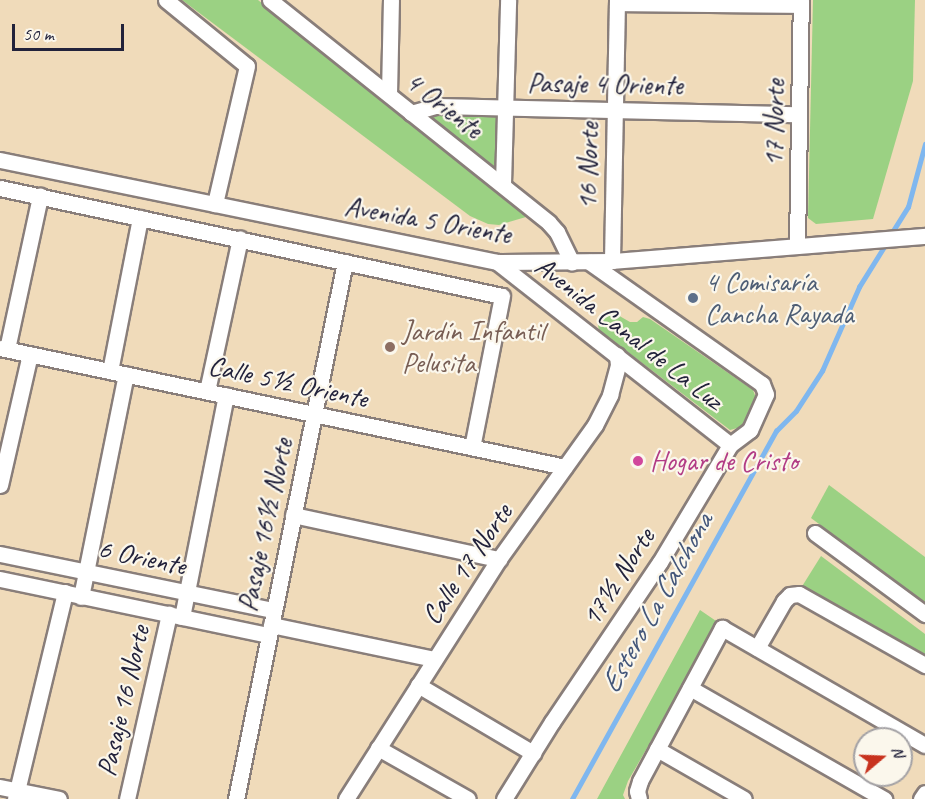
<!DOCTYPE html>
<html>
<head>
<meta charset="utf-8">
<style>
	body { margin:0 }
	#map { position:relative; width:925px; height:799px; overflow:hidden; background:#f0dbba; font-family:Caveat,sans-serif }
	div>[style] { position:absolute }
	.green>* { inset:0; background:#9bd183 }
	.stream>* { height:4.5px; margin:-2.25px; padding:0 2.25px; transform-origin:2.25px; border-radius:2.25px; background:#7fb7ef }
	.roads { filter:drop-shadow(2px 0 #897e7a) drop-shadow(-2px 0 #897e7a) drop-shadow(0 2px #897e7a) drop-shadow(0 -2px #897e7a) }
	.minor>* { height:15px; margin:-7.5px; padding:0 7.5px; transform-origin:7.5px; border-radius:7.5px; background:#fff }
	.dots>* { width:16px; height:16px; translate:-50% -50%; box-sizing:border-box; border:3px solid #fbf7ec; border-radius:50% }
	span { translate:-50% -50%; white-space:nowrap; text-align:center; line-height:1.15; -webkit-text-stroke:4.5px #fbf7ec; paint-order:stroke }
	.street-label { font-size:28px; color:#22223b }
	.service-label { font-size:28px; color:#4e5e75 }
	.left { translate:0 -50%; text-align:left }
	.education-label { font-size:28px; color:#785e54 }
	.hotel-label { font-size:28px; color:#b23c85 }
	.water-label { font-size:30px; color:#43567a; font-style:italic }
	.north { position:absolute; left:853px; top:727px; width:60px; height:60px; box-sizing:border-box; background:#fbf7ec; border:2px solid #a4a2a5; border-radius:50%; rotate:71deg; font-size:16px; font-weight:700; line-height:24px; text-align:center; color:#22223b }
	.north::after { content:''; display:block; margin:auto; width:21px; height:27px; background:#c8321e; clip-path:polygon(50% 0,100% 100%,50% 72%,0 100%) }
	.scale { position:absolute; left:12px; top:24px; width:112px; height:27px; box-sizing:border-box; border:3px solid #22223b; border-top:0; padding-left:8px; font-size:18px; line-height:21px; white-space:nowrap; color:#22223b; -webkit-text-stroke:4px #fbf7ec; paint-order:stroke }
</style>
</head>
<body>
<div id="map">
	<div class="green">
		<i style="clip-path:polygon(182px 0,258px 0,524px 210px,526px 217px,499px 225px,488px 224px,470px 216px)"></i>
		<i style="clip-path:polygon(813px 0,915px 0,913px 81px,873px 219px,816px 224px,808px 218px)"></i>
		<i style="clip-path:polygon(429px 112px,497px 113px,500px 116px,497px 172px,429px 118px)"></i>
		<i style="clip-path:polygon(609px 310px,630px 322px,637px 322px,643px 317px,650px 319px,753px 390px,756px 398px,741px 427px,730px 430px,599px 330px,597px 321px)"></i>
		<i style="clip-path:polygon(829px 485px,925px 557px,925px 603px,811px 518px)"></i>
		<i style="clip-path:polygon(821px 556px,925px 634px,925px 659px,801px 588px)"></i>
		<i style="clip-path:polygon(700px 610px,719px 623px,628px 781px,623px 795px,625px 799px,597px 799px)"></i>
	</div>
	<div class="stream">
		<i style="left:891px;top:234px;width:32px;rotate:-58deg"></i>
		<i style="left:908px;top:207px;width:65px;rotate:-74.9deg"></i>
		<i style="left:572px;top:799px;width:421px;rotate:-61deg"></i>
		<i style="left:776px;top:431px;width:28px;rotate:-45deg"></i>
		<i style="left:796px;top:411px;width:48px;rotate:-57deg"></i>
		<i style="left:822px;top:371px;width:92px;rotate:-66.2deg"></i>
		<i style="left:859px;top:287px;width:53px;rotate:-58.1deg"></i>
	</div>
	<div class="roads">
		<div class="minor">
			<i style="left:166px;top:0;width:104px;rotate:39.2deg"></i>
			<i style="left:247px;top:66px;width:142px;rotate:103.1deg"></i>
			<i style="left:270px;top:0;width:357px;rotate:38.6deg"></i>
			<i style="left:549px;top:223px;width:12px;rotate:48deg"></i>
			<i style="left:557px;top:232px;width:34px;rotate:64deg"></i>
			<i style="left:617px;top:3px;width:184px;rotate:0.6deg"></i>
			<i style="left:389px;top:94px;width:94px;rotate:-88.8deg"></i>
			<i style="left:411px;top:113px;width:25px;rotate:-16deg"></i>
			<i style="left:435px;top:106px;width:364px;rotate:1.3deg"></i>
			<i style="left:0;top:160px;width:507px;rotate:11.6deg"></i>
			<i style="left:497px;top:262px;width:115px;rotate:-0.5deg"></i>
			<i style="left:612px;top:261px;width:314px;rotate:-4.6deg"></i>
			<i style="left:503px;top:184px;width:184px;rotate:-88.4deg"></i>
			<i style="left:0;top:188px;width:513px;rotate:12.14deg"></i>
			<i style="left:502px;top:296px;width:154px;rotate:101.2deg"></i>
			<i style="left:797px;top:246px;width:246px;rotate:-89.1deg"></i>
			<i style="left:612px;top:261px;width:261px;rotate:-88.9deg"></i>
			<i style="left:497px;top:262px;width:296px;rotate:38.1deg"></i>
			<i style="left:0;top:348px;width:577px;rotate:11.89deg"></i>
			<i style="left:7px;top:349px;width:157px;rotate:-77.8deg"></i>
			<i style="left:110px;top:371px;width:156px;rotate:-78.9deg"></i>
			<i style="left:207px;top:391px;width:156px;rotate:-77.8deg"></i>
			<i style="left:0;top:485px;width:134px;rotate:-77.1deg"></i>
			<i style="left:293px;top:515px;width:211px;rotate:12.1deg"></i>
			<i style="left:815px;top:533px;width:137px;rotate:36.4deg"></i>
			<i style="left:0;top:554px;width:280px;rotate:11.6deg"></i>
			<i style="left:0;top:579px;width:275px;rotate:11.8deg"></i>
			<i style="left:81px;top:597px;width:227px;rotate:-78.6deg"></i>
			<i style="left:182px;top:617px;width:226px;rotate:-78.8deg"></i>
			<i style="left:271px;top:625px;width:167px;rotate:11.8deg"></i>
			<i style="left:757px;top:648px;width:54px;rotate:-60.1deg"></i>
			<i style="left:784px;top:601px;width:8px;rotate:-45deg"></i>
			<i style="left:790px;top:595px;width:9px;rotate:-6deg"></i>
			<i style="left:799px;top:594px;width:145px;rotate:29.4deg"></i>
			<i style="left:418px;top:685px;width:134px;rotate:30.6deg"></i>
			<i style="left:690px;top:688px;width:224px;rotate:29.8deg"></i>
			<i style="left:378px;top:748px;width:103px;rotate:29.5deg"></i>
			<i style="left:657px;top:749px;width:100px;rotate:29.9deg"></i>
			<i style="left:0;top:787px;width:60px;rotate:11.5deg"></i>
			<i style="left:15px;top:799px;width:213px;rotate:-76.4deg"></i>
			<i style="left:127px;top:799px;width:190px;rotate:-77.2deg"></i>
			<i style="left:236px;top:799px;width:548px;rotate:-78.53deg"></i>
			<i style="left:346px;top:799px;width:285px;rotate:-57.5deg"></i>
			<i style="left:499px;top:559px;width:165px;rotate:-54.4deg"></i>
			<i style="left:595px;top:425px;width:34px;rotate:-63deg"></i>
			<i style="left:610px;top:395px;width:31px;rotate:-75deg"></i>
			<i style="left:618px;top:365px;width:10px;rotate:-96deg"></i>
			<i style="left:504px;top:799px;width:91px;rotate:-58.1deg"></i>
			<i style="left:552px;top:722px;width:193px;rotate:-56deg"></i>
			<i style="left:660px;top:562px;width:136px;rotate:-59.1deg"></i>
			<i style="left:730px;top:445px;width:25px;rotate:-37deg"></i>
			<i style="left:750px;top:430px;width:39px;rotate:-66deg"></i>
			<i style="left:766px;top:394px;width:11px;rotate:-112deg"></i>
			<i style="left:762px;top:384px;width:212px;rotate:-144.8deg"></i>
			<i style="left:639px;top:799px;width:8px;rotate:-104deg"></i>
			<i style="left:637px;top:791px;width:10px;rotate:-73deg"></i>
			<i style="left:640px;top:781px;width:174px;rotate:-61.8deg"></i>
			<i style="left:722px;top:628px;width:234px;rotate:30deg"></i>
			<i style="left:921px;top:799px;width:7px;rotate:-56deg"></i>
		</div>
	</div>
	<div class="dots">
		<i style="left:693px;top:298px;background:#5c6f8a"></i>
		<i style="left:390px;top:347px;background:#8d6e63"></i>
		<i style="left:638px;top:461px;background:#d1479c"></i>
	</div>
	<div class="street-label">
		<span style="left:605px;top:84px;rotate:1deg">Pasaje 4 Oriente</span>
		<span style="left:444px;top:105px;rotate:38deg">4 Oriente</span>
		<span style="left:774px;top:123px;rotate:-89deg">17 Norte</span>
		<span style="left:588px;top:166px;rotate:-89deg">16 Norte</span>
		<span style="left:428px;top:220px;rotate:10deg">Avenida 5 Oriente</span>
		<span style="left:629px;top:333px;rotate:38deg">Avenida Canal de La Luz</span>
		<span style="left:288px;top:382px;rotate:12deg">Calle 5½ Oriente</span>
		<span style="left:265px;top:525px;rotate:-78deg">Pasaje 16½ Norte</span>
		<span style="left:142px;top:557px;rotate:12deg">6 Oriente</span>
		<span style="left:467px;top:564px;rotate:-56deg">Calle 17 Norte</span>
		<span style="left:618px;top:577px;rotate:-57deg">17½ Norte</span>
		<span style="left:123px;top:701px;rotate:-77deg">Pasaje 16 Norte</span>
	</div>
	<div class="service-label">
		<span class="left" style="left:705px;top:298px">4 Comisaría<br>Cancha Rayada</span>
	</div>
	<div class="education-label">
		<span class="left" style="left:402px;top:347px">Jardín Infantil<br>Pelusita</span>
	</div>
	<div class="hotel-label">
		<span class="left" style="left:650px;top:461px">Hogar de Cristo</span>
	</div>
	<div class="water-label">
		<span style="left:656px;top:603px;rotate:-61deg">Estero La Calchona</span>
	</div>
	<div class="north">N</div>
	<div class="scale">50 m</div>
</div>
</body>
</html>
